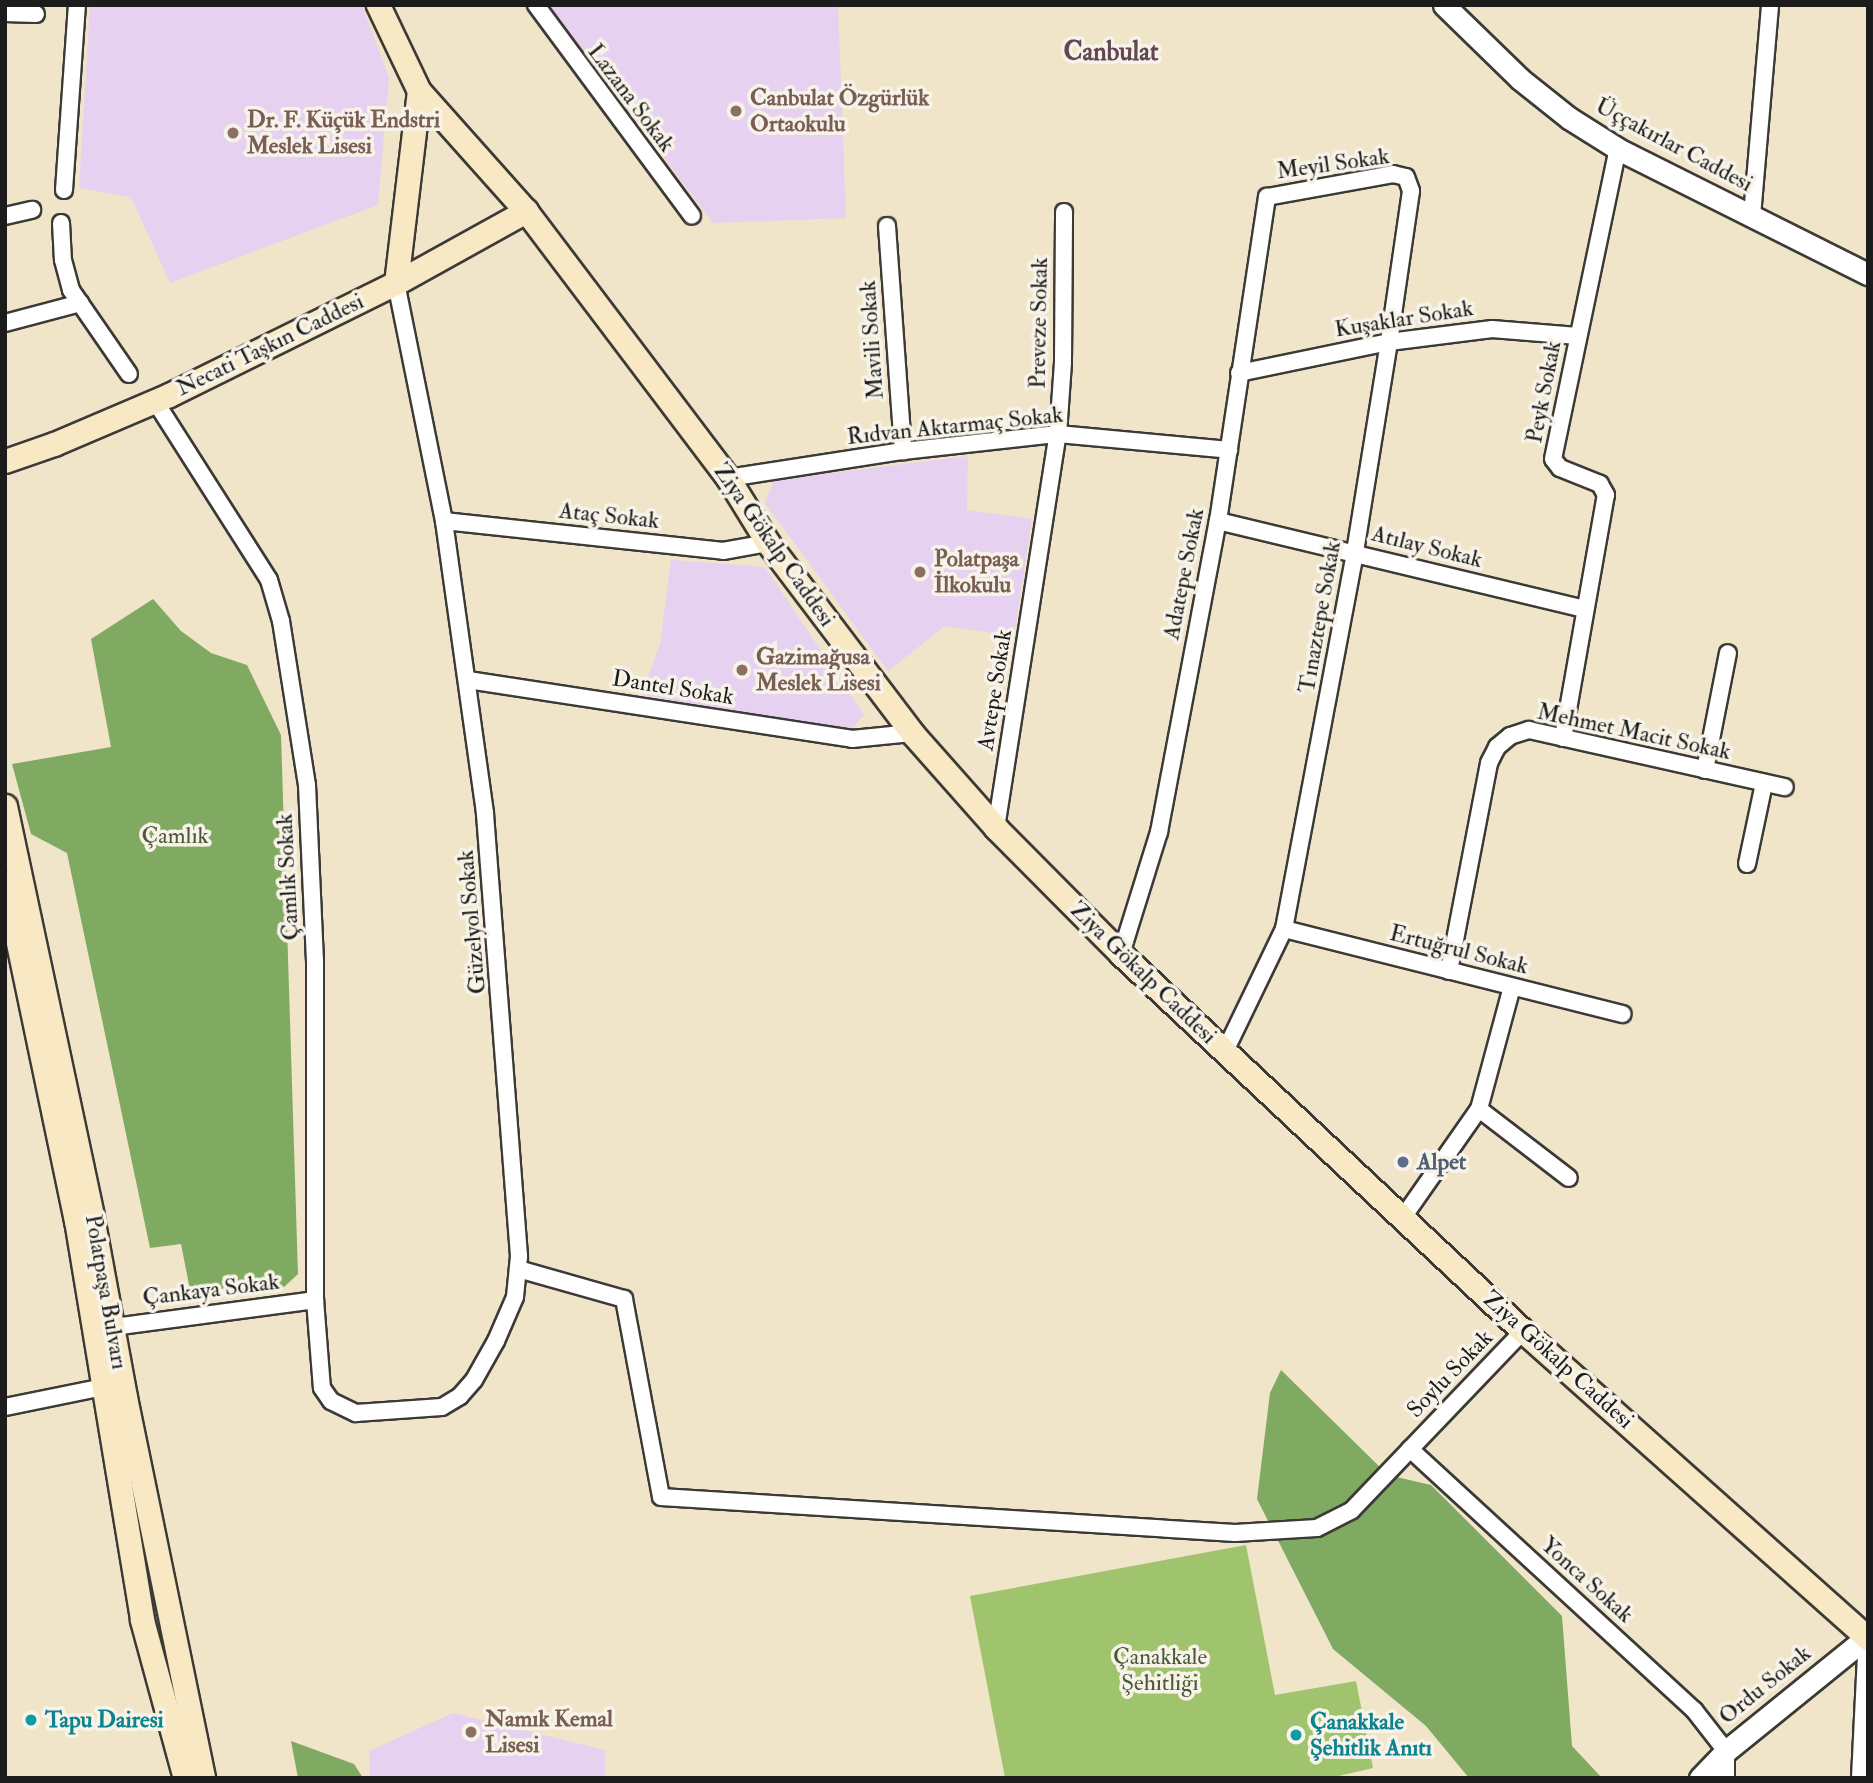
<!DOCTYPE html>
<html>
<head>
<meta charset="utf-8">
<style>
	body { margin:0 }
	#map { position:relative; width:1873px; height:1783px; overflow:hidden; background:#f0e4c9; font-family:"IM FELL Double Pica",serif }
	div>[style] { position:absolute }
	.built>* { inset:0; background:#e6d2f0 }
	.green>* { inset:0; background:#a0c46e }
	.forest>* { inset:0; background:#80aa61 }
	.roads { filter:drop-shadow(2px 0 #3c3a36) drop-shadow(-2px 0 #3c3a36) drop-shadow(0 2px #3c3a36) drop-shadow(0 -2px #3c3a36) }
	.minor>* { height:16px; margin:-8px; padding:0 8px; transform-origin:8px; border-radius:8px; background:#fff }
	.tertiary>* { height:21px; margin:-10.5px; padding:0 10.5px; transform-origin:10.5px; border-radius:10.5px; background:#fff }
	.secondary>* { height:23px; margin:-11.5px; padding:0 11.5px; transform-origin:11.5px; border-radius:11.5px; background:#f8e8c3 }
	.dots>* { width:19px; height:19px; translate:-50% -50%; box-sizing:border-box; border:4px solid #f7f3e8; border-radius:50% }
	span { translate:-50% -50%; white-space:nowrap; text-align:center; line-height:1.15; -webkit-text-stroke:7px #f7f3e8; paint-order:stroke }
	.street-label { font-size:23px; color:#1c1c1c }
	.education-label { font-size:23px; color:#785e54; font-weight:700 }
	.left { translate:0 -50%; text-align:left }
	.park-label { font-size:23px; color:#4a5739 }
	.service-label { font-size:23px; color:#4e5e75; font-weight:700 }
	.culture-label { font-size:23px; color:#0d838f; font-weight:700 }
	.quarter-label { font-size:26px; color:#614653; font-weight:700 }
	.frame { position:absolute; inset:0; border:7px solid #1c1c1c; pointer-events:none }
</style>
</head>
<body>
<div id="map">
	<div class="built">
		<i style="clip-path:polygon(90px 5px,362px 5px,389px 78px,378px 205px,170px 283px,131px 197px,79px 188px)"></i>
		<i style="clip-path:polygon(549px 5px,838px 5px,846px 218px,713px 223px)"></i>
		<i style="clip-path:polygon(968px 456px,967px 510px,1032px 519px,1014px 636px,945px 626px,888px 671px,765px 503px,774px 480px)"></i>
		<i style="clip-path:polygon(671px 560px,765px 567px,864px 715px,850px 731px,641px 695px,660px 644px)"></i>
		<i style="clip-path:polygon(453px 1713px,605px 1750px,605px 1778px,370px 1778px,369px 1751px)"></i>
	</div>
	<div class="green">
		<i style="clip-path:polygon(1246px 1545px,1275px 1695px,1356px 1681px,1373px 1768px,1330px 1778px,1005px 1778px,970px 1596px)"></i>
	</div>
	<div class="forest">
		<i style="clip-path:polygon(153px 599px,181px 631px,211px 653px,247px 665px,281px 735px,298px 1274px,284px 1287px,192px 1300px,181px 1244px,150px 1248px,67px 853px,31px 834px,12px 764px,111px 747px,91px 639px)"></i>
		<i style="clip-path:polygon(1281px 1370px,1388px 1475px,1431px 1485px,1562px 1616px,1572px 1746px,1602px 1778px,1469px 1778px,1426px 1726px,1333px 1649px,1257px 1499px,1270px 1393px)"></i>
		<i style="clip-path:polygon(291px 1741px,354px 1764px,363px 1778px,298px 1778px)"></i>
	</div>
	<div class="roads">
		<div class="minor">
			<i style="left:536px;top:5px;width:262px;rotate:53.5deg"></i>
			<i style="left:5px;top:13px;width:31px;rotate:2deg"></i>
			<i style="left:64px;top:190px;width:185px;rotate:-86deg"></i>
			<i style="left:5px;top:216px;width:28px;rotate:-13deg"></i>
			<i style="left:1752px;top:216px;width:212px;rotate:-85.1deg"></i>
			<i style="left:61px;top:223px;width:37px;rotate:87deg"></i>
			<i style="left:63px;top:260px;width:31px;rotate:75deg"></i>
			<i style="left:71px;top:290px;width:102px;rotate:55.4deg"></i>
			<i style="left:887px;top:226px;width:226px;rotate:85.9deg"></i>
			<i style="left:5px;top:323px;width:78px;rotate:-14.9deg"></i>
			<i style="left:1239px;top:373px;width:153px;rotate:-11.7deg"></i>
			<i style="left:1389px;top:342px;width:104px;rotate:-7.2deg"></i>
			<i style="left:1492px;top:329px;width:86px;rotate:4.7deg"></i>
			<i style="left:155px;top:401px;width:212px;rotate:57.5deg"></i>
			<i style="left:269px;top:580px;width:43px;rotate:73.7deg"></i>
			<i style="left:281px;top:621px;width:166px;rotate:81deg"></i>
			<i style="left:307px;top:785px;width:176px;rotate:87.4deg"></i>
			<i style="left:315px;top:961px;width:339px;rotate:90deg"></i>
			<i style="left:315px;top:1300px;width:88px;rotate:85.5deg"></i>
			<i style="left:322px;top:1388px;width:16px;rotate:55deg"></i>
			<i style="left:331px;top:1401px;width:28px;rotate:26deg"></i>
			<i style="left:356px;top:1413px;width:86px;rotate:-4deg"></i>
			<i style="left:442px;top:1407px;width:21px;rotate:-31deg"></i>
			<i style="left:460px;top:1396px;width:21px;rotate:-49deg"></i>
			<i style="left:474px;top:1380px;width:45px;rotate:-60.6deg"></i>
			<i style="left:496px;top:1341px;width:48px;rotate:-66.6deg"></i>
			<i style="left:515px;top:1297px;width:41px;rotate:-84.4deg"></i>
			<i style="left:519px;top:1256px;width:444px;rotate:-94.4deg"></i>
			<i style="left:485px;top:813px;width:295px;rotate:-98deg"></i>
			<i style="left:444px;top:521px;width:243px;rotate:-101.4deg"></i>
			<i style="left:728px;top:478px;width:177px;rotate:-8.8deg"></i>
			<i style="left:903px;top:451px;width:156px;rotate:-6.3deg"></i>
			<i style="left:1058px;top:434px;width:172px;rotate:5.3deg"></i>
			<i style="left:444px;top:521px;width:281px;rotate:6.1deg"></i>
			<i style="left:723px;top:551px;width:46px;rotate:-10.1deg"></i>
			<i style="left:1218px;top:521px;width:377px;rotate:13.5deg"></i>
			<i style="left:468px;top:680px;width:389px;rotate:8.7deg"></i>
			<i style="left:852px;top:739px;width:60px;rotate:-5.7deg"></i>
			<i style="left:1563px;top:738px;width:247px;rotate:-80deg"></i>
			<i style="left:1606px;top:495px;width:13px;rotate:-119deg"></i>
			<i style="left:1600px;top:484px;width:43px;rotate:-158.2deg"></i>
			<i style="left:1560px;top:468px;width:11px;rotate:-128deg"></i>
			<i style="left:1553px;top:459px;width:317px;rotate:-78.2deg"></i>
			<i style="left:1705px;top:770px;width:119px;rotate:-78.9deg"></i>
			<i style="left:996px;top:828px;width:399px;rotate:-81.1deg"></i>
			<i style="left:1058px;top:434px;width:72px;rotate:-86deg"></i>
			<i style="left:1063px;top:362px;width:150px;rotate:-89.6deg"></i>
			<i style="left:1747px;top:864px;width:83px;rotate:-78.1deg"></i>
			<i style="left:1284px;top:929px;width:349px;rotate:14.1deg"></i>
			<i style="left:1121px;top:954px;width:128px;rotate:-72.7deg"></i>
			<i style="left:1159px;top:832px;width:317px;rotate:-79.3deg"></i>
			<i style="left:1218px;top:521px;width:328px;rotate:-81.4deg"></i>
			<i style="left:1267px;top:197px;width:128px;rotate:-10.3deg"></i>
			<i style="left:1393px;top:174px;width:13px;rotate:13deg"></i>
			<i style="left:1406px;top:177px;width:15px;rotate:70deg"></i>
			<i style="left:1411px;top:191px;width:153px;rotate:98.3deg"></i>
			<i style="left:1389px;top:342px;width:214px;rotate:99.2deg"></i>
			<i style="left:1355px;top:553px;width:383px;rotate:100.7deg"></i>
			<i style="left:1284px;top:929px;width:136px;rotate:115.8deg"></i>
			<i style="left:1449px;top:971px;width:212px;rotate:-79.1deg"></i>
			<i style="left:1489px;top:763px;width:18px;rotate:-63deg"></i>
			<i style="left:1497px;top:747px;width:17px;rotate:-40deg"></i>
			<i style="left:1510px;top:736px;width:20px;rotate:-18deg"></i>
			<i style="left:1529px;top:730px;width:262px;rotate:12.6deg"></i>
			<i style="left:1479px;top:1109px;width:113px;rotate:37.5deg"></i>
			<i style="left:1404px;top:1216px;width:131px;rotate:-55deg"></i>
			<i style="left:1479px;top:1109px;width:126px;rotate:-74.9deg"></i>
			<i style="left:518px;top:1269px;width:110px;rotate:15.8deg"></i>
			<i style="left:624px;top:1299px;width:201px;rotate:79.4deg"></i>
			<i style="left:661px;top:1497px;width:575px;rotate:3.59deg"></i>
			<i style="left:1235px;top:1533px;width:82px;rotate:-3.5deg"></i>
			<i style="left:1317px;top:1528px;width:39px;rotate:-27deg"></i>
			<i style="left:1352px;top:1510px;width:248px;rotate:-46.3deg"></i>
			<i style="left:113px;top:1327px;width:204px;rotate:-7.6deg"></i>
			<i style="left:5px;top:1407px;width:100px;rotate:-11.5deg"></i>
			<i style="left:1410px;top:1449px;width:386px;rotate:42.6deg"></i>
			<i style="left:1694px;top:1710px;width:52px;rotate:52deg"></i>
			<i style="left:1726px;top:1751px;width:27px;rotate:90deg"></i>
			<i style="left:1860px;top:1778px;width:141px;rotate:-87.2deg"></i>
		</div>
		<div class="tertiary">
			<i style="left:1444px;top:5px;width:106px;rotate:44.2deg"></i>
			<i style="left:1520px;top:79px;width:63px;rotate:38.5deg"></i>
			<i style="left:1569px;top:118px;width:58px;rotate:32.3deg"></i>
			<i style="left:1618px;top:149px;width:280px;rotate:26.6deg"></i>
			<i style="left:1700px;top:1778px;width:37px;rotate:-46deg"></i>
			<i style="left:1726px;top:1751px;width:183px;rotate:-39deg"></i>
		</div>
		<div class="secondary">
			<i style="left:378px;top:5px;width:95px;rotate:64.5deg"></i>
			<i style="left:419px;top:91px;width:161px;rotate:48.3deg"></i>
			<i style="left:526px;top:211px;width:335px;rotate:52.9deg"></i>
			<i style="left:728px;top:478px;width:76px;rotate:58.4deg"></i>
			<i style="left:768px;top:543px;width:238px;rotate:52.8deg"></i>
			<i style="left:912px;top:733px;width:127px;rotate:48.5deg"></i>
			<i style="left:996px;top:828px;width:177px;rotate:45.2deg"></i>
			<i style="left:1121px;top:954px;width:551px;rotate:43.16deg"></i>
			<i style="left:1523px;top:1331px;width:462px;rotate:41.7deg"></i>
			<i style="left:396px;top:283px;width:193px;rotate:-83.2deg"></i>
			<i style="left:5px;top:461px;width:52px;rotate:-19.1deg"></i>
			<i style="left:54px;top:444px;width:125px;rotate:-23.1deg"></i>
			<i style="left:169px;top:395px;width:253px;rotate:-26.3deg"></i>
			<i style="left:396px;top:283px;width:149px;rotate:-29deg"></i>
			<i style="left:5px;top:806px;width:420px;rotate:78deg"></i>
			<i style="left:92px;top:1217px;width:183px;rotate:79.6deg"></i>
			<i style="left:125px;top:1397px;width:389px;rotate:78.4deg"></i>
			<i style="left:5px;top:881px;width:346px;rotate:78.2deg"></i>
			<i style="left:76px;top:1220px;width:405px;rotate:80.6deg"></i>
			<i style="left:142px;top:1620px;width:164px;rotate:74.8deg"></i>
		</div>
	</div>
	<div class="dots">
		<i style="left:736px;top:111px;background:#8d6e63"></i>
		<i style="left:233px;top:133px;background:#8d6e63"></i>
		<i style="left:920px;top:572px;background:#8d6e63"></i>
		<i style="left:742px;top:670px;background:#8d6e63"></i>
		<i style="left:1403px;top:1162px;background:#5c6f8a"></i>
		<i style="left:31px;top:1720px;background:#0f9aa8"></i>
		<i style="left:471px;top:1732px;background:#8d6e63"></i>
		<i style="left:1296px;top:1735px;background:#0f9aa8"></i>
	</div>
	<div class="street-label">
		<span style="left:631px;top:98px;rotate:53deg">Lazana Sokak</span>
		<span style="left:1674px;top:145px;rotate:28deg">Üççakırlar Caddesi</span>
		<span style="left:1333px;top:164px;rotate:-8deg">Meyil Sokak</span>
		<span style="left:1404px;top:319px;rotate:-9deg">Kuşaklar Sokak</span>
		<span style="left:1039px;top:323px;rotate:-89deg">Preveze Sokak</span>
		<span style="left:872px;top:340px;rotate:-94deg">Mavili Sokak</span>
		<span style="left:270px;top:345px;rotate:-26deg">Necati Taşkın Caddesi</span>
		<span style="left:1544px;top:392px;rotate:-79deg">Peyk Sokak</span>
		<span style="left:955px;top:426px;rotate:-6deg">Rıdvan Aktarmaç Sokak</span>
		<span style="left:609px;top:516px;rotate:6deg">Ataç Sokak</span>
		<span style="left:774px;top:545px;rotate:55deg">Ziya Gökalp Caddesi</span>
		<span style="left:1427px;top:547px;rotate:14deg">Atılay Sokak</span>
		<span style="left:1184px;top:574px;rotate:-79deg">Adatepe Sokak</span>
		<span style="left:1320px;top:617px;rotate:-80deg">Tınaztepe Sokak</span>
		<span style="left:673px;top:688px;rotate:9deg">Dantel Sokak</span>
		<span style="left:995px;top:690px;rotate:-81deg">Avtepe Sokak</span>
		<span style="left:1634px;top:732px;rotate:12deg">Mehmet Macit Sokak</span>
		<span style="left:288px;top:877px;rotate:-93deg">Çamlık Sokak</span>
		<span style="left:472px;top:922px;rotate:-95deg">Güzelyol Sokak</span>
		<span style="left:1459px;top:950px;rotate:14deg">Ertuğrul Sokak</span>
		<span style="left:1143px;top:973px;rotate:44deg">Ziya Gökalp Caddesi</span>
		<span style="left:211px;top:1290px;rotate:-7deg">Çankaya Sokak</span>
		<span style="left:106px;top:1292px;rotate:80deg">Polatpaşa Bulvarı</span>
		<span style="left:1558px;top:1360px;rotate:42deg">Ziya Gökalp Caddesi</span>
		<span style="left:1450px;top:1374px;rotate:-46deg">Soylu Sokak</span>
		<span style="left:1587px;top:1580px;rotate:42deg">Yonca Sokak</span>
		<span style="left:1765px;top:1685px;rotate:-39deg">Ordu Sokak</span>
	</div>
	<div class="education-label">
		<span class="left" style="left:750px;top:111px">Canbulat Özgürlük<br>Ortaokulu</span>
		<span class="left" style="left:247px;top:133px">Dr. F. Küçük Endstri<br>Meslek Lisesi</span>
		<span class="left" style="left:934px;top:572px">Polatpaşa<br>İlkokulu</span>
		<span class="left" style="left:756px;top:670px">Gazimağusa<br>Meslek Lisesi</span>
		<span class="left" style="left:485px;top:1732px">Namık Kemal<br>Lisesi</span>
	</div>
	<div class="park-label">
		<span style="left:175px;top:836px">Çamlık</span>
		<span style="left:1160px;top:1670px">Çanakkale<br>Şehitliği</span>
	</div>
	<div class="service-label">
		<span class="left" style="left:1417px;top:1162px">Alpet</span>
	</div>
	<div class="culture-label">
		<span class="left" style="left:45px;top:1720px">Tapu Dairesi</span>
		<span class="left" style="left:1310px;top:1735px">Çanakkale<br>Şehitlik Anıtı</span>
	</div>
	<div class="quarter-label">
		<span style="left:1111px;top:53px">Canbulat</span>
	</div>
	<div class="frame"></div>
</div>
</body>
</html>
